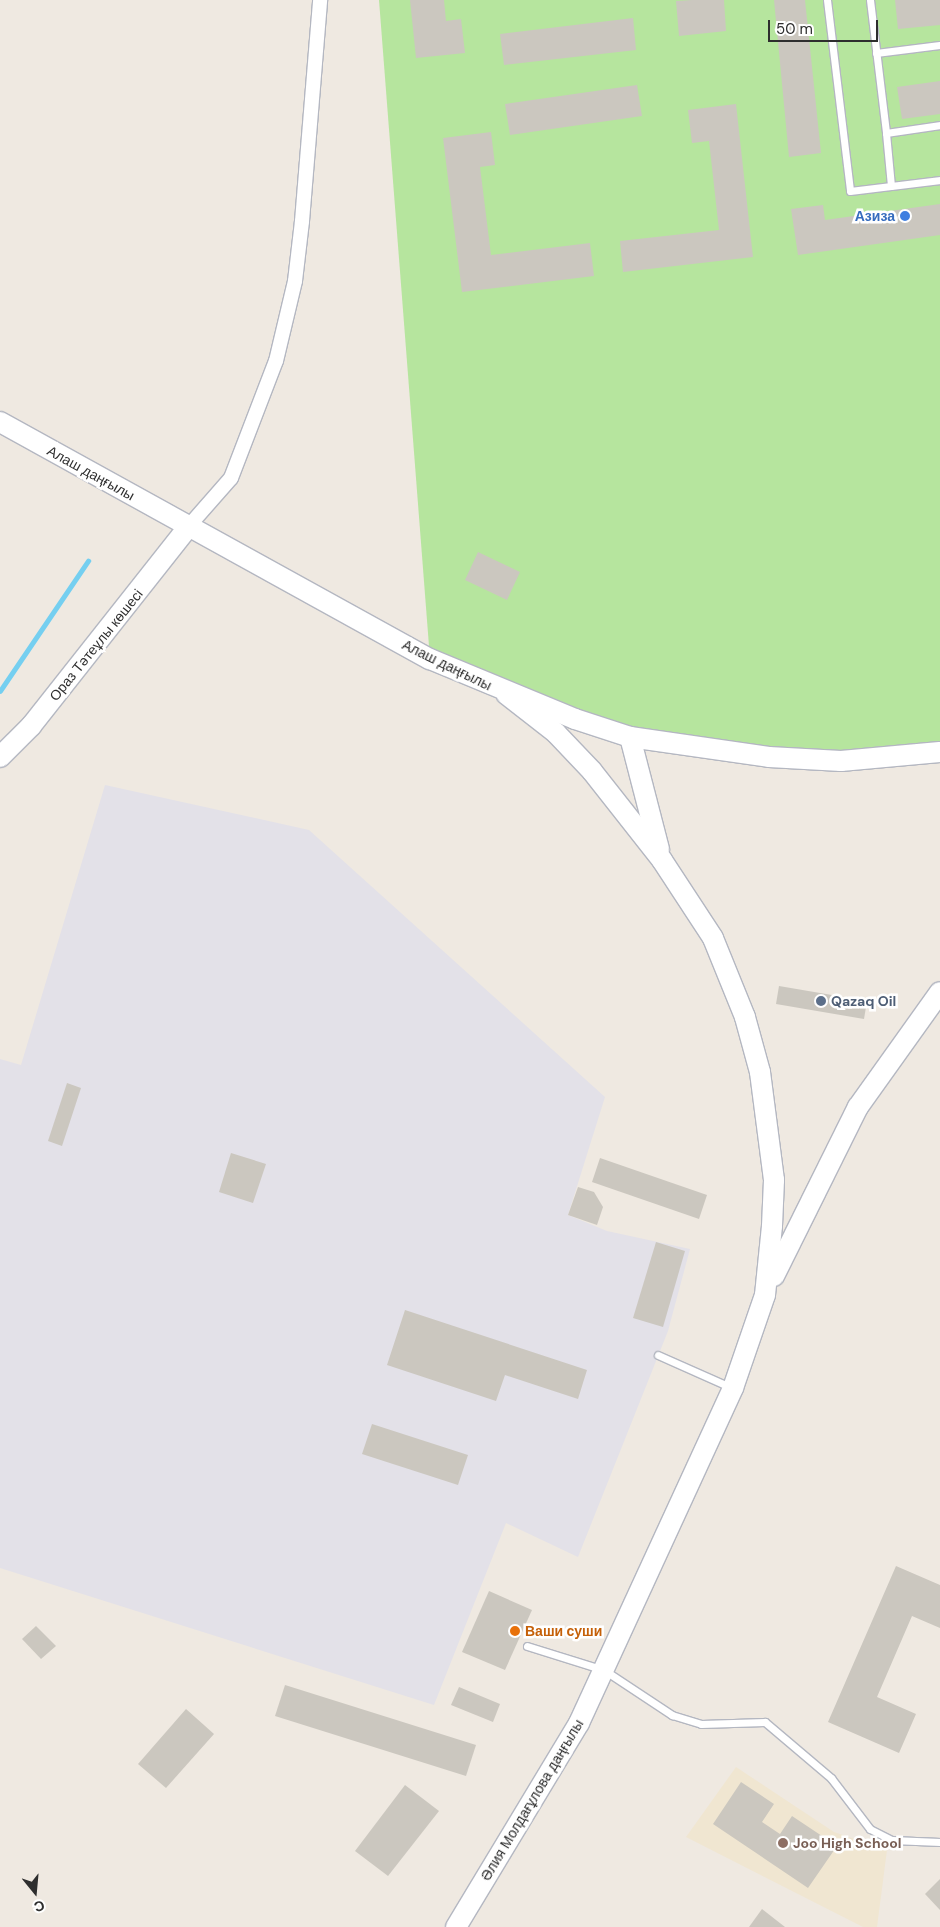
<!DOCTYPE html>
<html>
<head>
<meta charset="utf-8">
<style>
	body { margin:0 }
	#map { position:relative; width:940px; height:1927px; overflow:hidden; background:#efe9e1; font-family:"DM Sans",sans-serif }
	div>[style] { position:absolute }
	.industrial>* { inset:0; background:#e3e1e8 }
	.education>* { inset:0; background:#f0e6d1 }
	.green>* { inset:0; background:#b6e59e }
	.stream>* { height:4.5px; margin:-2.25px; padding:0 2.25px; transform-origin:2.25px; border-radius:2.25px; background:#75cff0 }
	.building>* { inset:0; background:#cbc7bf }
	.roads { filter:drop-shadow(1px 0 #b4b7c1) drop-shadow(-1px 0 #b4b7c1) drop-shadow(0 1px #b4b7c1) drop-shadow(0 -1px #b4b7c1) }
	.lane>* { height:7px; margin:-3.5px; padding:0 3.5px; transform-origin:3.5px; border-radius:3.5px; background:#fff }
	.street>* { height:14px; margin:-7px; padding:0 7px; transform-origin:7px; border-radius:7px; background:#fff }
	.secondary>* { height:20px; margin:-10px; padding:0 10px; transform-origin:10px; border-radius:10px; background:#fff }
	.dots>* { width:14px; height:14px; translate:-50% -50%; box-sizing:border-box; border:2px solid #fff; border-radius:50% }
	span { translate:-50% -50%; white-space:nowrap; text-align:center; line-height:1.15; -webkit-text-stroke:5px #fff; paint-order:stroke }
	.shop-label { font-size:14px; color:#366cbe; font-weight:700 }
	.right { translate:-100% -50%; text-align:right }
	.street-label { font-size:14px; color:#2e2e2e }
	.service-label { font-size:14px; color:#4e5e75; font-weight:700 }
	.left { translate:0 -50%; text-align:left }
	.food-label { font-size:14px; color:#c56008; font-weight:700 }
	.education-label { font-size:14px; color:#785e54; font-weight:700 }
	.north { position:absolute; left:10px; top:1867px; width:50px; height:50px; -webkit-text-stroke:4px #fff; paint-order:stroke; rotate:163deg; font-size:14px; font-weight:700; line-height:20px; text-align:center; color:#2e2e2e }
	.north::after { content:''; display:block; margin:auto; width:18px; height:22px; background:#2e2e2e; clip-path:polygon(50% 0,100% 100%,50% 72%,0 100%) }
	.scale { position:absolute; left:768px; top:20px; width:110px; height:22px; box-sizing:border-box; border:2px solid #2e2e2e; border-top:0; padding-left:6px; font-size:15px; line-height:18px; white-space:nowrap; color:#2e2e2e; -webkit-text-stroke:4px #fff; paint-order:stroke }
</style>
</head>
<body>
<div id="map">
	<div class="industrial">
		<i style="clip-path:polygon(105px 785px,309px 830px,605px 1097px,568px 1215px,607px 1231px,690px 1249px,668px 1331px,578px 1557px,506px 1523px,434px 1705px,0 1568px,0 1059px,21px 1065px)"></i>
	</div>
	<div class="education">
		<i style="clip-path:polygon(736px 1767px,834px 1832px,887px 1850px,877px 1927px,863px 1927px,686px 1837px)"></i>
	</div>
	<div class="green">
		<i style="clip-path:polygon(379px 0,940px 0,940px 752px,841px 761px,630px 737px,430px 659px)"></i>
	</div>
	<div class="stream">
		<i style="left:0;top:691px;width:157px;rotate:-55.9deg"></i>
	</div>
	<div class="building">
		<i style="clip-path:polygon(410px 0,444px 0,446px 21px,461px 19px,465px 53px,416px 58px)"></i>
		<i style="clip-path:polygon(692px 0,724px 0,726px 31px,679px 36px,676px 1px)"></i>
		<i style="clip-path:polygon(774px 0,805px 0,821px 153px,789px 157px)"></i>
		<i style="clip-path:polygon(895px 0,940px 0,940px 25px,898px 29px)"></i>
		<i style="clip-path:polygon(633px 18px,636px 50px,504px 65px,500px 34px)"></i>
		<i style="clip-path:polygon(940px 81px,940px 114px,902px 119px,897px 87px)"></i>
		<i style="clip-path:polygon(637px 85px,642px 116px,510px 135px,505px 104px)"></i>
		<i style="clip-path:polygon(736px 104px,753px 257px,623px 272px,620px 241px,719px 230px,709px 141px,692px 143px,688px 110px)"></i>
		<i style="clip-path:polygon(491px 132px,495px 165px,480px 167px,491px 255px,590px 243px,594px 276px,462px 292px,443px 138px)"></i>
		<i style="clip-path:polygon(940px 204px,940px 235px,798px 255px,791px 209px,823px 205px,825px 220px)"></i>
		<i style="clip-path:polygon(478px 552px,520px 572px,507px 600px,465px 580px)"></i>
		<i style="clip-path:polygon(779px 986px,867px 1001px,864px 1019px,776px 1004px)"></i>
		<i style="clip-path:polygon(67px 1083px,81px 1088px,62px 1146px,48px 1141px)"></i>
		<i style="clip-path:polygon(231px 1153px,266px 1164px,253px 1203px,219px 1192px)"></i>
		<i style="clip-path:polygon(600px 1158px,707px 1195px,699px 1219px,592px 1182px)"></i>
		<i style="clip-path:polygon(578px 1187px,594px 1192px,603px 1207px,597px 1225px,568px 1215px)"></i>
		<i style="clip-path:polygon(656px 1242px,685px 1251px,663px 1327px,633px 1318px)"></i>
		<i style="clip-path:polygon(405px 1310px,587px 1370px,578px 1399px,505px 1375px,496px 1401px,387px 1365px)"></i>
		<i style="clip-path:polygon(372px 1424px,468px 1455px,458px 1485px,362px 1454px)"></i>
		<i style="clip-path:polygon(896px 1566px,940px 1585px,940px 1628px,912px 1616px,877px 1697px,916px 1714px,899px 1753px,828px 1722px)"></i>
		<i style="clip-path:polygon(489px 1591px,532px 1610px,505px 1670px,462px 1652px)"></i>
		<i style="clip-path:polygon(36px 1626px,56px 1646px,41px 1659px,22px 1639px)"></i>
		<i style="clip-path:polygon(285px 1685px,476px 1745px,466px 1776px,275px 1716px)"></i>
		<i style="clip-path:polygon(459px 1687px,500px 1704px,493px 1722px,451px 1705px)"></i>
		<i style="clip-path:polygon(186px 1709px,214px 1734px,166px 1788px,138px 1764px)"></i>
		<i style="clip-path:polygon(741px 1782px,774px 1804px,762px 1822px,780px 1834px,792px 1816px,837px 1846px,808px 1888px,713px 1824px)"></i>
		<i style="clip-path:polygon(405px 1785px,439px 1811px,388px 1876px,355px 1851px)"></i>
		<i style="clip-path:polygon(940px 1879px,940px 1910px,925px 1894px)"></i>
		<i style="clip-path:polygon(762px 1909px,785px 1927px,749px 1927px)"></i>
	</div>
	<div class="roads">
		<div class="lane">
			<i style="left:827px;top:0;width:192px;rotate:83.1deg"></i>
			<i style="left:850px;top:191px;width:91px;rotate:-7deg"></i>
			<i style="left:870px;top:0;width:134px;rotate:83.1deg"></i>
			<i style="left:886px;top:133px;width:55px;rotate:-8.4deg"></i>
			<i style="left:876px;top:53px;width:64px;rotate:-7.1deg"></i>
			<i style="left:886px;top:133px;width:53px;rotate:84.6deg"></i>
			<i style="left:658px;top:1355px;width:79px;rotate:24deg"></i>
			<i style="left:527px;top:1646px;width:81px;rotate:17.3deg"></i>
			<i style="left:604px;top:1670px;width:82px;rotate:33.5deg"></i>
			<i style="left:672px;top:1715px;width:30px;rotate:17deg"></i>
			<i style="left:701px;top:1724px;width:64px;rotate:-1.8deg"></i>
			<i style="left:765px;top:1722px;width:87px;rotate:40.3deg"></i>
			<i style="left:831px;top:1778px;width:64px;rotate:52.6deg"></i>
			<i style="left:870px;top:1829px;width:25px;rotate:27deg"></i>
			<i style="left:892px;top:1840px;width:48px;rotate:2.4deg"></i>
		</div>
		<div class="street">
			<i style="left:188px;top:527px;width:65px;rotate:-48.7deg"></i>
			<i style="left:231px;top:478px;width:125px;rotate:-69deg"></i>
			<i style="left:276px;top:361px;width:82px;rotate:-76.6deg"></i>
			<i style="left:295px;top:281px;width:60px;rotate:-83.3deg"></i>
			<i style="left:302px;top:221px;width:222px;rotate:-85.3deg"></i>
		</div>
		<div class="secondary">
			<i style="left:0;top:422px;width:491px;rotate:28.9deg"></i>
			<i style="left:430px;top:659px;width:157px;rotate:22.5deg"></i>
			<i style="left:575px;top:719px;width:58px;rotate:18.1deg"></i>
			<i style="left:630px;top:737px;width:140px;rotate:8.2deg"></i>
			<i style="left:769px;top:757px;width:72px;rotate:3.2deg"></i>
			<i style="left:841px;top:761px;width:99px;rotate:-5.2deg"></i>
			<i style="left:630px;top:737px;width:116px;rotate:75.5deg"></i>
			<i style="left:0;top:757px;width:44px;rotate:-45deg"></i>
			<i style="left:31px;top:726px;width:253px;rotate:-51.7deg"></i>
			<i style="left:774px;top:1276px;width:189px;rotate:-63.6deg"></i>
			<i style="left:858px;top:1107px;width:141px;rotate:-54.5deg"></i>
			<i style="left:456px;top:1927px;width:238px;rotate:-58.9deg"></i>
			<i style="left:579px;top:1723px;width:369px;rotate:-65.3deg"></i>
			<i style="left:733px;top:1388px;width:98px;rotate:-71deg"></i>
			<i style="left:765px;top:1295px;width:69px;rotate:-84.2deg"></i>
			<i style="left:772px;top:1226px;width:46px;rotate:-87.5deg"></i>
			<i style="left:774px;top:1180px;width:109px;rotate:-97.4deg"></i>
			<i style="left:760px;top:1072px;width:57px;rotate:-105.3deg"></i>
			<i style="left:745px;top:1017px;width:85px;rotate:-112.1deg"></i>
			<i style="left:713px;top:938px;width:93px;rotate:-123.2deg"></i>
			<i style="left:662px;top:860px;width:113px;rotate:-128.2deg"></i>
			<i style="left:592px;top:771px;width:52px;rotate:-133.5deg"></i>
			<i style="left:556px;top:733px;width:63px;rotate:-142deg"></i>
		</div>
	</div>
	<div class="dots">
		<i style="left:905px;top:216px;background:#3f7fe0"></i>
		<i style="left:821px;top:1001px;background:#5c6f8a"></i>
		<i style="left:515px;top:1631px;background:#e8710a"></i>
		<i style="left:783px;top:1843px;background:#8d6e63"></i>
	</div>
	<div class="shop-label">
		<span class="right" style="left:895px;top:216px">Азиза</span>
	</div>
	<div class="street-label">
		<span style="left:91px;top:473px;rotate:29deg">Алаш даңғылы</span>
		<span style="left:96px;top:645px;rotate:-51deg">Ораз Тәтеұлы көшесі</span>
		<span style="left:447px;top:665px;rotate:26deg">Алаш даңғылы</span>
		<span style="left:532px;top:1800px;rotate:-59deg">Әлия Молдағұлова даңғылы</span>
	</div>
	<div class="service-label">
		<span class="left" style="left:831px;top:1001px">Qazaq Oil</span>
	</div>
	<div class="food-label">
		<span class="left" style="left:525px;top:1631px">Ваши суши</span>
	</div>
	<div class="education-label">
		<span class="left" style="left:793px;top:1843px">Joo High School</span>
	</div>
	<div class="north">С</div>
	<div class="scale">50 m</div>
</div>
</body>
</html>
